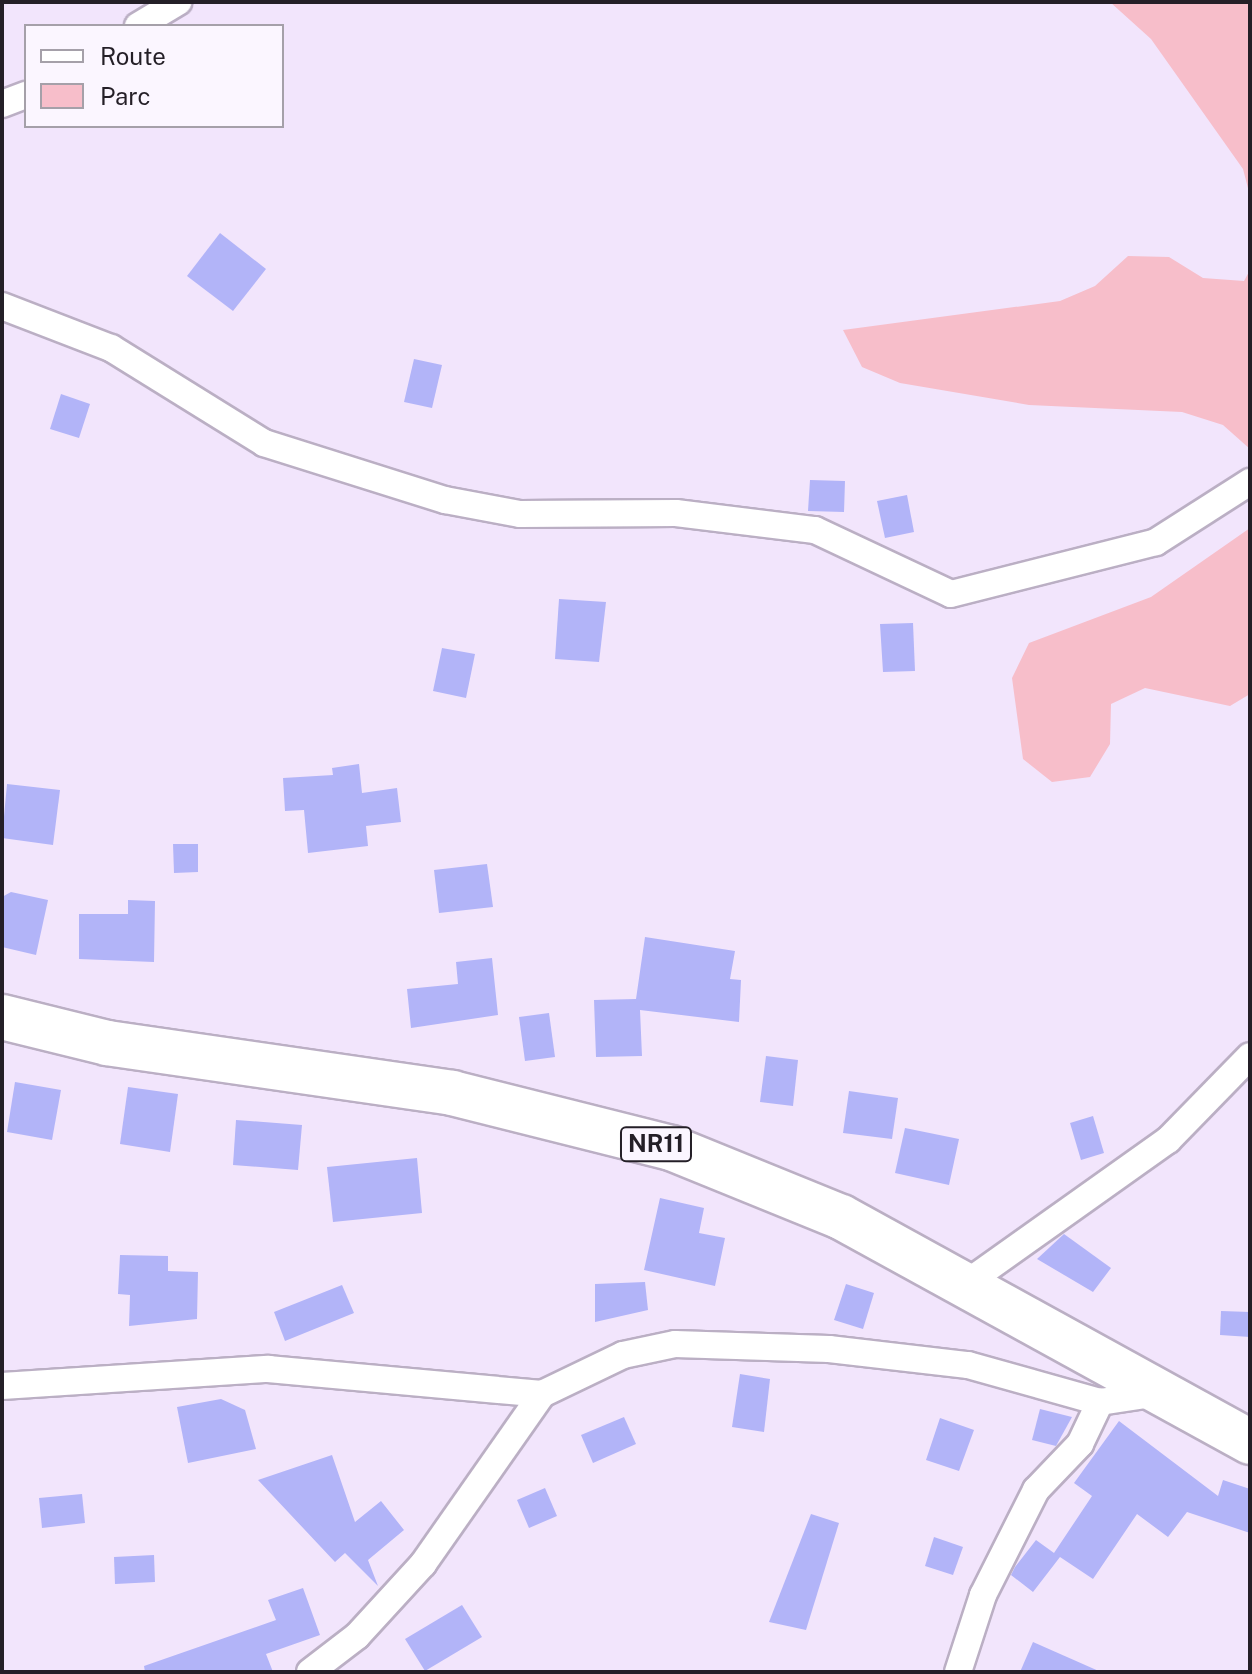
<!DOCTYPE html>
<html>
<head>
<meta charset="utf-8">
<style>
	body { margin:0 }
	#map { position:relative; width:1252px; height:1674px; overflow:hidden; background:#f2e5fc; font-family:"Public Sans",sans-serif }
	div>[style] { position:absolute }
	.green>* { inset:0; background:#f7beca }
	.building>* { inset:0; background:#b2b4f8 }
	.roads { filter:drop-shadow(2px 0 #bbafc4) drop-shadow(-2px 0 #bbafc4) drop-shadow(0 2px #bbafc4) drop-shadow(0 -2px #bbafc4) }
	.minor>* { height:26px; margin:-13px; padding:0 13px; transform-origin:13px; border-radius:13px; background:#fff }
	.trunk>* { height:44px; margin:-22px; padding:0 22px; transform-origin:22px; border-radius:22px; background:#fff }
	span { translate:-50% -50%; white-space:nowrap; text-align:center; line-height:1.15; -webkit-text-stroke:7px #fbf6ff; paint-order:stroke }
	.shield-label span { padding:2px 6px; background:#fbf6ff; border:2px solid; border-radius:6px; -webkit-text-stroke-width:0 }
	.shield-label { font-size:24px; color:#241f27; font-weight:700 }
	.frame { position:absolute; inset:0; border:4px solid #241f27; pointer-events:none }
	.legend { position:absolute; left:24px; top:24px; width:260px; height:104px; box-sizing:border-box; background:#fbf6ff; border:2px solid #a5a0a9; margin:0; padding:10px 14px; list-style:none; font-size:24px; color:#241f27 }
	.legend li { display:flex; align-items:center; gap:16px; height:40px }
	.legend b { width:40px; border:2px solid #a5a0a9 }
</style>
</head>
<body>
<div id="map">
	<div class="green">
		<i style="clip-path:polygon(1110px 2px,1250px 2px,1250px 196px,1243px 169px,1151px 39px)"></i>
		<i style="clip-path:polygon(1128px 256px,1169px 257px,1203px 278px,1244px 281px,1250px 270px,1250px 449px,1223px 425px,1182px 412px,1029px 405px,900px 383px,862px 367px,843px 330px,1060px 301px,1095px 286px)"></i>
		<i style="clip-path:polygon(1250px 528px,1250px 694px,1230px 706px,1145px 688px,1111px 704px,1110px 744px,1090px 777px,1052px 782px,1023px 759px,1012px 678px,1029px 643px,1151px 597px)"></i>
	</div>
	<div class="building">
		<i style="clip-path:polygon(220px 233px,266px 269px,233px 311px,187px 276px)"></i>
		<i style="clip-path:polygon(414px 359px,442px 365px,432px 408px,404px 402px)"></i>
		<i style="clip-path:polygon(61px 394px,90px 404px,79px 438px,50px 429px)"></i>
		<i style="clip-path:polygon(810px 480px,845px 481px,844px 512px,808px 511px)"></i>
		<i style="clip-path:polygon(907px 495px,914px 532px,885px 538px,877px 501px)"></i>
		<i style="clip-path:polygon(559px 599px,606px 602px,599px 662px,555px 659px)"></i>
		<i style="clip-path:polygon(913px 623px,915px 671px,883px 672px,880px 624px)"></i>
		<i style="clip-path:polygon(442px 648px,475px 654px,466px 698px,433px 691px)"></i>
		<i style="clip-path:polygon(359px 764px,362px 793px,397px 788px,401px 822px,366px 826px,368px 846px,308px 853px,304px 810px,285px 811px,283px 778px,333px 775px,332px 768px)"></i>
		<i style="clip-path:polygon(7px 784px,60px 790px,53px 845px,2px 838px)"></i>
		<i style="clip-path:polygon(173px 844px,198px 844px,198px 872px,174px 873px)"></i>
		<i style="clip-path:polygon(487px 864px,493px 907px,439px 913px,434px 870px)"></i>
		<i style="clip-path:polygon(11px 892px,48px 900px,36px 955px,2px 947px,2px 897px)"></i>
		<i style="clip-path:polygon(128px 900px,155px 901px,154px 962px,79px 959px,79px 914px,128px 914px)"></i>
		<i style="clip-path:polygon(645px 937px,735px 951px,730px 979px,741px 980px,739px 1022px,640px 1010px,642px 1056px,596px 1057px,594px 1000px,636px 999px)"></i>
		<i style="clip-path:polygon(492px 958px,498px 1015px,411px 1028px,407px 989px,458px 984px,456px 962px)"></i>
		<i style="clip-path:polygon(549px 1013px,555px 1057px,525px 1061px,519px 1017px)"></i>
		<i style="clip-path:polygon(766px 1056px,798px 1060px,793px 1106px,760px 1102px)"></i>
		<i style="clip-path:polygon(15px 1082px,61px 1090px,52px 1140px,7px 1132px)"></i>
		<i style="clip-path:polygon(128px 1087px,178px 1094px,170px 1152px,120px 1144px)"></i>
		<i style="clip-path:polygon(849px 1091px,898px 1098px,892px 1139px,843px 1133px)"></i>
		<i style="clip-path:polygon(1093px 1116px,1104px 1153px,1081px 1160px,1070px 1123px)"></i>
		<i style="clip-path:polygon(236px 1120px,302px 1125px,298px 1170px,233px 1165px)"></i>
		<i style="clip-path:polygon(905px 1128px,959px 1139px,949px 1185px,895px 1173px)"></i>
		<i style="clip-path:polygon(417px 1158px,422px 1213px,333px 1222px,327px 1167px)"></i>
		<i style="clip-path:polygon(660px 1198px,704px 1208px,699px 1233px,725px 1238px,715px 1286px,644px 1270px)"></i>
		<i style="clip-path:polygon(1064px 1234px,1111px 1268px,1093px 1292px,1037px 1259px)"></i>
		<i style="clip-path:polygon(120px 1255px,168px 1256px,168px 1271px,198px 1272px,197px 1319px,129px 1326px,130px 1295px,118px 1294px)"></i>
		<i style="clip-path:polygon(645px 1282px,648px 1310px,595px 1322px,595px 1284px)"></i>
		<i style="clip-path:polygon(846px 1284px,874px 1293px,863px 1329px,834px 1320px)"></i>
		<i style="clip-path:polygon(342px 1285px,354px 1313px,285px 1341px,274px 1312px)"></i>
		<i style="clip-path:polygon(1221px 1311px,1250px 1312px,1250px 1337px,1220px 1335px)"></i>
		<i style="clip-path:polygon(740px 1374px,770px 1379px,764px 1432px,732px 1427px)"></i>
		<i style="clip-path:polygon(221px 1399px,245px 1410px,256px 1449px,188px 1463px,177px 1407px)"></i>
		<i style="clip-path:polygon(1040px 1409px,1072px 1417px,1056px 1446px,1032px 1440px)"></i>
		<i style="clip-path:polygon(624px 1417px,636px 1444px,593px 1463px,581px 1435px)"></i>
		<i style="clip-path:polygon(940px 1418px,974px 1430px,959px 1471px,926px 1460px)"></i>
		<i style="clip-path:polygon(1119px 1421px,1218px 1496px,1223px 1480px,1250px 1489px,1250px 1533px,1187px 1512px,1168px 1537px,1137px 1514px,1093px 1579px,1060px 1557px,1033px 1592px,1011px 1575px,1015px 1567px,1036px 1540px,1054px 1553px,1092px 1496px,1074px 1483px)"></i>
		<i style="clip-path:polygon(332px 1455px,355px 1522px,381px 1501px,404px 1530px,368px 1560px,378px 1586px,345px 1553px,335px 1562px,258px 1480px)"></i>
		<i style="clip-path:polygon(545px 1488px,557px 1516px,529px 1528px,517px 1500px)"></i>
		<i style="clip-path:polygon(82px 1494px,85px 1523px,42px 1528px,39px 1498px)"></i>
		<i style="clip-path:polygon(811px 1514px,839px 1523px,806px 1630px,769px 1622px)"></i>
		<i style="clip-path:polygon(934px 1537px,963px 1547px,953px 1575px,925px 1566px)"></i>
		<i style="clip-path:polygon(154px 1555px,155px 1582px,115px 1584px,114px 1557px)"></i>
		<i style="clip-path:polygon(303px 1588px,320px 1635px,266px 1654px,273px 1672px,145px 1672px,144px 1666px,276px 1620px,268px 1600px)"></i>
		<i style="clip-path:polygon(462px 1605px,482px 1637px,425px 1671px,405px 1639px)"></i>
		<i style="clip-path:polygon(1033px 1642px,1101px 1672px,1020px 1672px)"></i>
	</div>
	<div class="roads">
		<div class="minor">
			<i style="left:138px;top:26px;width:47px;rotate:-31deg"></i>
			<i style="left:2px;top:104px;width:26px;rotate:-21deg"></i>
			<i style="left:2px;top:306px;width:117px;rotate:21.1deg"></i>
			<i style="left:111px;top:348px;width:180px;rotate:31.8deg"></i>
			<i style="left:264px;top:443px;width:190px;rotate:17.5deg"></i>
			<i style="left:445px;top:500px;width:76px;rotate:10.6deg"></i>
			<i style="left:520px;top:514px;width:156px;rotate:-0.4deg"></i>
			<i style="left:676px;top:513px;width:140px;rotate:7deg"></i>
			<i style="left:815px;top:530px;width:150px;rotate:25.2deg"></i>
			<i style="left:951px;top:594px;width:211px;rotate:-14.2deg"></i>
			<i style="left:1156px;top:542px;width:112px;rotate:-32.6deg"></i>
			<i style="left:961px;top:1287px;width:254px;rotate:-35.4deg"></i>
			<i style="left:1168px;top:1140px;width:117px;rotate:-45.7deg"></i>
			<i style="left:2px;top:1386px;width:267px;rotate:-3.7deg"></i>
			<i style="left:268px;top:1369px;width:275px;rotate:5.2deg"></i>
			<i style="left:310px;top:1672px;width:59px;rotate:-37.5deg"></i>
			<i style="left:357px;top:1636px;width:98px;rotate:-47.5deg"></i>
			<i style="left:423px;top:1564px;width:208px;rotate:-55deg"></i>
			<i style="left:542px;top:1394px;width:90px;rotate:-25.7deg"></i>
			<i style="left:623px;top:1355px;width:53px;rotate:-11.9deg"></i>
			<i style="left:675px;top:1344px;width:154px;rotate:1.9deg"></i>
			<i style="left:829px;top:1349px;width:140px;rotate:6.6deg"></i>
			<i style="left:968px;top:1365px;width:137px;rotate:15.7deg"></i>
			<i style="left:1100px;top:1402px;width:53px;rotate:-8.7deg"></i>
			<i style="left:958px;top:1672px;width:81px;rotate:-72deg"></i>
			<i style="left:983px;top:1595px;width:118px;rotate:-63.2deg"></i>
			<i style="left:1036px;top:1490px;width:64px;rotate:-46.3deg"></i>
			<i style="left:1080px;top:1444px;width:47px;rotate:-64.5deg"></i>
		</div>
		<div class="trunk">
			<i style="left:2px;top:1017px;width:108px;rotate:13.9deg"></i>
			<i style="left:107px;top:1043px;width:349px;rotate:8.2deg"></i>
			<i style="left:452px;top:1093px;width:226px;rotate:14.1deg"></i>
			<i style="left:671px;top:1148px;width:183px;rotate:22.1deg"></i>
			<i style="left:841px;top:1217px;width:467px;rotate:28.8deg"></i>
		</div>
	</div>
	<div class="shield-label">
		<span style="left:656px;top:1144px">NR11</span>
	</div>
	<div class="frame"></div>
	<ul class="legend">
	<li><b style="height:10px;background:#fff"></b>Route</li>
	<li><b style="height:22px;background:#f7beca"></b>Parc</li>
	</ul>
</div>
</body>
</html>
